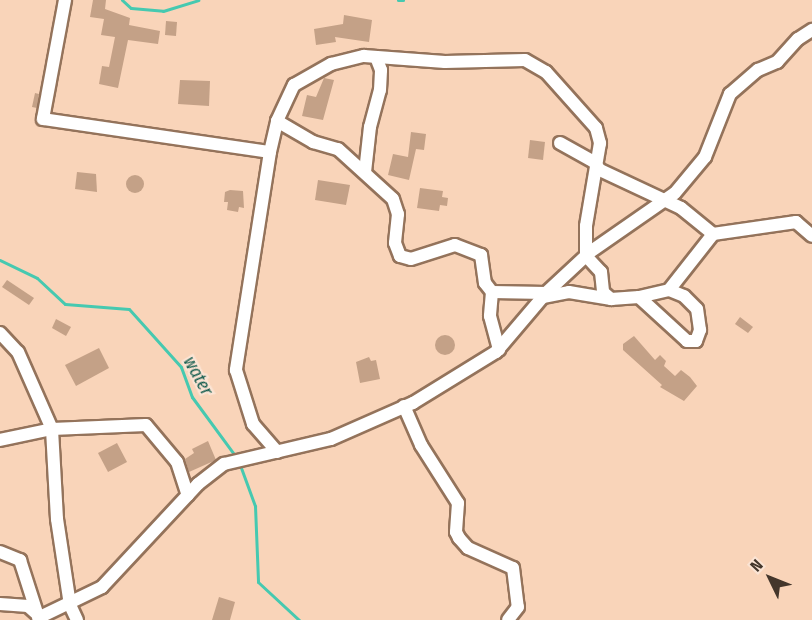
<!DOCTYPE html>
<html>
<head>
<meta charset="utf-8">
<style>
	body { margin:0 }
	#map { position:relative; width:812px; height:620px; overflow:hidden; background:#f9d4b9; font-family:"Fira Sans Condensed",sans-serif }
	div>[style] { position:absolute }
	.stream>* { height:3px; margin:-1.5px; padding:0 1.5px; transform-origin:1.5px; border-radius:1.5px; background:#46c9b0 }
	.building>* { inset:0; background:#c4a187 }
	.round { border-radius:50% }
	.roads { filter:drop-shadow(2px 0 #94735b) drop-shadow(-2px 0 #94735b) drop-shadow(0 2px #94735b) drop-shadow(0 -2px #94735b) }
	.minor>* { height:12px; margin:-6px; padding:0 6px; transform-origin:6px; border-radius:6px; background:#fff }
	span { translate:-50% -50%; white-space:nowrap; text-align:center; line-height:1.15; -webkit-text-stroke:4.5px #fbe4d4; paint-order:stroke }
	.water-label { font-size:18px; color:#125b4d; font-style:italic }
	.north { position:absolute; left:740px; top:548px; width:60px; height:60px; -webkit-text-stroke:4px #fbe4d4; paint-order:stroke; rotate:313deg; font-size:16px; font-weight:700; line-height:24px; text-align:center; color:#44362b }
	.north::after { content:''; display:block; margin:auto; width:21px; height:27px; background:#44362b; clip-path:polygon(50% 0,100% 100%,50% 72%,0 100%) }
</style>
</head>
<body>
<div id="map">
	<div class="stream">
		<i style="left:122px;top:0;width:12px;rotate:42deg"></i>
		<i style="left:131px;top:8px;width:32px;rotate:5deg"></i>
		<i style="left:163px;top:11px;width:37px;rotate:-17deg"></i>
		<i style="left:398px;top:0;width:5px"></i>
		<i style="left:0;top:260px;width:41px;rotate:25.9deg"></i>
		<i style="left:37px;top:278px;width:38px;rotate:43deg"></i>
		<i style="left:65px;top:304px;width:64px;rotate:4.5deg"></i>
		<i style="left:129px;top:309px;width:78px;rotate:48.1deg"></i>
		<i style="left:181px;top:367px;width:32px;rotate:70deg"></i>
		<i style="left:192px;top:397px;width:74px;rotate:53.7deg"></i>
		<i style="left:240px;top:465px;width:44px;rotate:69.9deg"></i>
		<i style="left:255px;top:506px;width:76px;rotate:87.7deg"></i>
		<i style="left:258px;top:582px;width:56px;rotate:42.8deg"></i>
	</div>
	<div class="building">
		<i style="clip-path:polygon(93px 0,106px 0,105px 9px,130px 18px,129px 25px,160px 31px,158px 44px,128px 40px,118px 88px,99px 84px,102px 66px,109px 67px,115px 37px,101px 35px,104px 19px,90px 17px)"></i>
		<i style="clip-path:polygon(344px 15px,372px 20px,369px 42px,335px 37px,336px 42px,316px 45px,314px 29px,343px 24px)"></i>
		<i style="clip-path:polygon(166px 21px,177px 22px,176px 36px,165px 35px)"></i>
		<i style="clip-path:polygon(324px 78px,334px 80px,323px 120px,302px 116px,307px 95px,316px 97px)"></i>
		<i style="clip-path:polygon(180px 80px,210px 81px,209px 106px,178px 104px)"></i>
		<i style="clip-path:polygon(35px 93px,39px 94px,37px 108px,32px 107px)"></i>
		<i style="clip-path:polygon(411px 132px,426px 134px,424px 150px,416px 149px,409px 180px,388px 175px,393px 154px,408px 157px)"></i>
		<i style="clip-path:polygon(530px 140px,545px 142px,543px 160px,528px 158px)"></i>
		<i style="clip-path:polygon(77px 172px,96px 174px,97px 192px,75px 189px)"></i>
		<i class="round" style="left:126px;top:175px;width:18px;height:18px"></i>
		<i style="clip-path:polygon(318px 180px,350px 185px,346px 205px,315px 200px)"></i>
		<i style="clip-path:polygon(420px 188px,443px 191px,442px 197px,448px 198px,447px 206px,440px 205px,439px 211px,417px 208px)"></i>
		<i style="clip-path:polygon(230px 190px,243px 191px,244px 208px,239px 207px,238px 212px,227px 210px,228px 202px,224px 202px,225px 192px)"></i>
		<i style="clip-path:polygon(7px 280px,34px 298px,29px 305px,2px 287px)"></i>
		<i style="clip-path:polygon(740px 317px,753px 327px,748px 333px,735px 324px)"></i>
		<i style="clip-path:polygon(56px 319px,71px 327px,66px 336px,52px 328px)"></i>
		<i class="round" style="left:435px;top:335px;width:20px;height:20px"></i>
		<i style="clip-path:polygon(634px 336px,655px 360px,660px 355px,666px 361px,664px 366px,675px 376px,681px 370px,690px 377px,697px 386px,684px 401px,660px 387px,662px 385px,623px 350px,623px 344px)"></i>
		<i style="clip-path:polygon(99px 348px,109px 368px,76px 386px,65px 365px)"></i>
		<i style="clip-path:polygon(369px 357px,371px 361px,376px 360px,380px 379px,360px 383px,356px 362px)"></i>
		<i style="clip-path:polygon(208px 441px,216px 460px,189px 472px,185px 459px,194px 453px,192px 449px)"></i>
		<i style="clip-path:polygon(117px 443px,127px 462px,108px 472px,98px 453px)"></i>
		<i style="clip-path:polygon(219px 597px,235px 602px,230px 620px,212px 620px)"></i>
	</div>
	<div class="roads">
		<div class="minor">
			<i style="left:65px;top:0;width:121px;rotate:100.5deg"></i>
			<i style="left:43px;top:119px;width:229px;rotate:8.3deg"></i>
			<i style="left:270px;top:152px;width:221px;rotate:98.9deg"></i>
			<i style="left:236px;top:370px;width:57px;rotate:72.5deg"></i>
			<i style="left:253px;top:424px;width:37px;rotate:49deg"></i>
			<i style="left:277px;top:121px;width:42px;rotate:30.3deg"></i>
			<i style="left:313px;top:142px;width:26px;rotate:16deg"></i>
			<i style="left:338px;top:149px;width:74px;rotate:42.3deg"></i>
			<i style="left:393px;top:199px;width:16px;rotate:72deg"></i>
			<i style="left:398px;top:214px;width:29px;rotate:96deg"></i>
			<i style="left:395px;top:243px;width:14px;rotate:69deg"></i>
			<i style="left:400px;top:256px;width:11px;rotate:15deg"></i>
			<i style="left:411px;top:259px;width:46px;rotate:-17.7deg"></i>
			<i style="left:455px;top:245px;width:28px;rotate:21deg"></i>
			<i style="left:481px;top:255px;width:28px;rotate:82deg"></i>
			<i style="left:485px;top:283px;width:11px;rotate:52deg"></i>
			<i style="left:492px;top:292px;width:54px;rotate:1.1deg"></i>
			<i style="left:546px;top:293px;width:60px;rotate:-43deg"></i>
			<i style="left:590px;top:252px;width:103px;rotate:-34.8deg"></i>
			<i style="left:675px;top:193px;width:47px;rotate:-50.2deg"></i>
			<i style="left:705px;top:157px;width:68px;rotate:-68.4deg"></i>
			<i style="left:730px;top:94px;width:37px;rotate:-41deg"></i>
			<i style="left:758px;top:70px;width:21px;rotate:-23deg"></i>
			<i style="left:777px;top:62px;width:31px;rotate:-48deg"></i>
			<i style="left:798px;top:39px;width:17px;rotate:-33deg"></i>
			<i style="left:560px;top:143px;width:39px;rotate:29deg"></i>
			<i style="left:594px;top:162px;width:10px;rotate:53deg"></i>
			<i style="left:600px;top:170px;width:89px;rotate:25.1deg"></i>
			<i style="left:681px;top:208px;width:41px;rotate:39.1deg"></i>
			<i style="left:713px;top:234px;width:84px;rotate:-8.2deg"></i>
			<i style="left:796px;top:222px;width:21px;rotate:41deg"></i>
			<i style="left:270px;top:152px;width:32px;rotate:-77deg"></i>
			<i style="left:277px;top:121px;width:40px;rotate:-65deg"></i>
			<i style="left:294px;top:85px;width:43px;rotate:-29.6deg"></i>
			<i style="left:331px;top:64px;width:34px;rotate:-14deg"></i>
			<i style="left:364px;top:56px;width:81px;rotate:4.2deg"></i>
			<i style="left:445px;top:62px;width:80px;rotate:-1.4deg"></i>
			<i style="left:525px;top:60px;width:24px;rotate:30deg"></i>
			<i style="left:546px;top:72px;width:75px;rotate:48.2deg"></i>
			<i style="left:596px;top:128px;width:16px;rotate:75deg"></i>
			<i style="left:600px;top:143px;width:84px;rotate:99.6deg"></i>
			<i style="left:586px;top:226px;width:30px;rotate:90deg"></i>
			<i style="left:586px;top:256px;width:22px;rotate:47deg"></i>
			<i style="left:601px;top:272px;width:20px;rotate:84deg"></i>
			<i style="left:603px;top:292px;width:11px;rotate:41deg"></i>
			<i style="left:611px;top:299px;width:28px;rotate:-4deg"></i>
			<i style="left:639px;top:297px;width:31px;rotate:-13deg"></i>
			<i style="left:669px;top:290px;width:71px;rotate:-51.8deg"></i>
			<i style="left:365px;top:172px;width:45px;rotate:-83.7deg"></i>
			<i style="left:370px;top:127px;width:38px;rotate:-75deg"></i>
			<i style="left:380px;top:90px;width:20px;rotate:-87deg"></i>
			<i style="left:381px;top:70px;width:14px;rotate:-111deg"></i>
			<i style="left:492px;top:292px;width:24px;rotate:95deg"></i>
			<i style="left:490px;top:316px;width:35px;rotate:75deg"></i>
			<i style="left:543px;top:297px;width:26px;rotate:-11deg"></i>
			<i style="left:569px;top:292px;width:43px;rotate:9.5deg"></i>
			<i style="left:639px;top:297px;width:65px;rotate:42.5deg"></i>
			<i style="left:687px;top:341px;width:9px"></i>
			<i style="left:696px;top:341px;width:12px;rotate:-70deg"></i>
			<i style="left:700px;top:330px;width:21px;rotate:-98deg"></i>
			<i style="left:697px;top:309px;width:18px;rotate:-135deg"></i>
			<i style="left:684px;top:296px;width:16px;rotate:-158deg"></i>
			<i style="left:0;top:333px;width:26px;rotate:47deg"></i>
			<i style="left:18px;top:352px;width:84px;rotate:66.2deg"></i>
			<i style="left:52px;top:429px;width:53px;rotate:168.1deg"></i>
			<i style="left:404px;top:406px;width:43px;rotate:66.4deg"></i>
			<i style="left:421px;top:445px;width:69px;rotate:57.5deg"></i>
			<i style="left:458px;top:503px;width:29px;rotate:94deg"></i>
			<i style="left:456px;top:532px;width:7px;rotate:63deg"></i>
			<i style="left:459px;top:538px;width:13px;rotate:48deg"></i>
			<i style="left:468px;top:548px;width:49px;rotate:24deg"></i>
			<i style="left:513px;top:568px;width:39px;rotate:83deg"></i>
			<i style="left:518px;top:607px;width:16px;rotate:128deg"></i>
			<i style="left:0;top:552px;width:22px;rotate:22deg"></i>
			<i style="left:20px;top:560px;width:56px;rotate:72.2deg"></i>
			<i style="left:0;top:604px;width:28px;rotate:4deg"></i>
			<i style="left:28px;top:606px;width:12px;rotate:42deg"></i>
			<i style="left:38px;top:618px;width:71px;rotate:-25.8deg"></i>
			<i style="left:102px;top:587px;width:141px;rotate:-47deg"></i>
			<i style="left:198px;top:484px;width:33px;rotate:-38deg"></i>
			<i style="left:224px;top:464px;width:110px;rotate:-13.2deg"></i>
			<i style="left:331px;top:439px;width:90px;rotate:-23.7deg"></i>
			<i style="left:413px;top:403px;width:97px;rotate:-31.6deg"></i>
			<i style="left:496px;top:352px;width:77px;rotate:-49.7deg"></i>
			<i style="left:77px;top:620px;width:17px;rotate:-115deg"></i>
			<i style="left:70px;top:605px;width:87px;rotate:-98.6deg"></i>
			<i style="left:57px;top:519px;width:90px;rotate:-93.2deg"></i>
			<i style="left:52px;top:429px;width:94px;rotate:-2.4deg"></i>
			<i style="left:146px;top:425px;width:48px;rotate:50deg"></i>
			<i style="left:177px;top:462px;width:35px;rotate:72deg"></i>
		</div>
	</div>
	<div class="water-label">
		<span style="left:198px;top:376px;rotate:61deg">water</span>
	</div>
	<div class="north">N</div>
</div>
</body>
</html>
